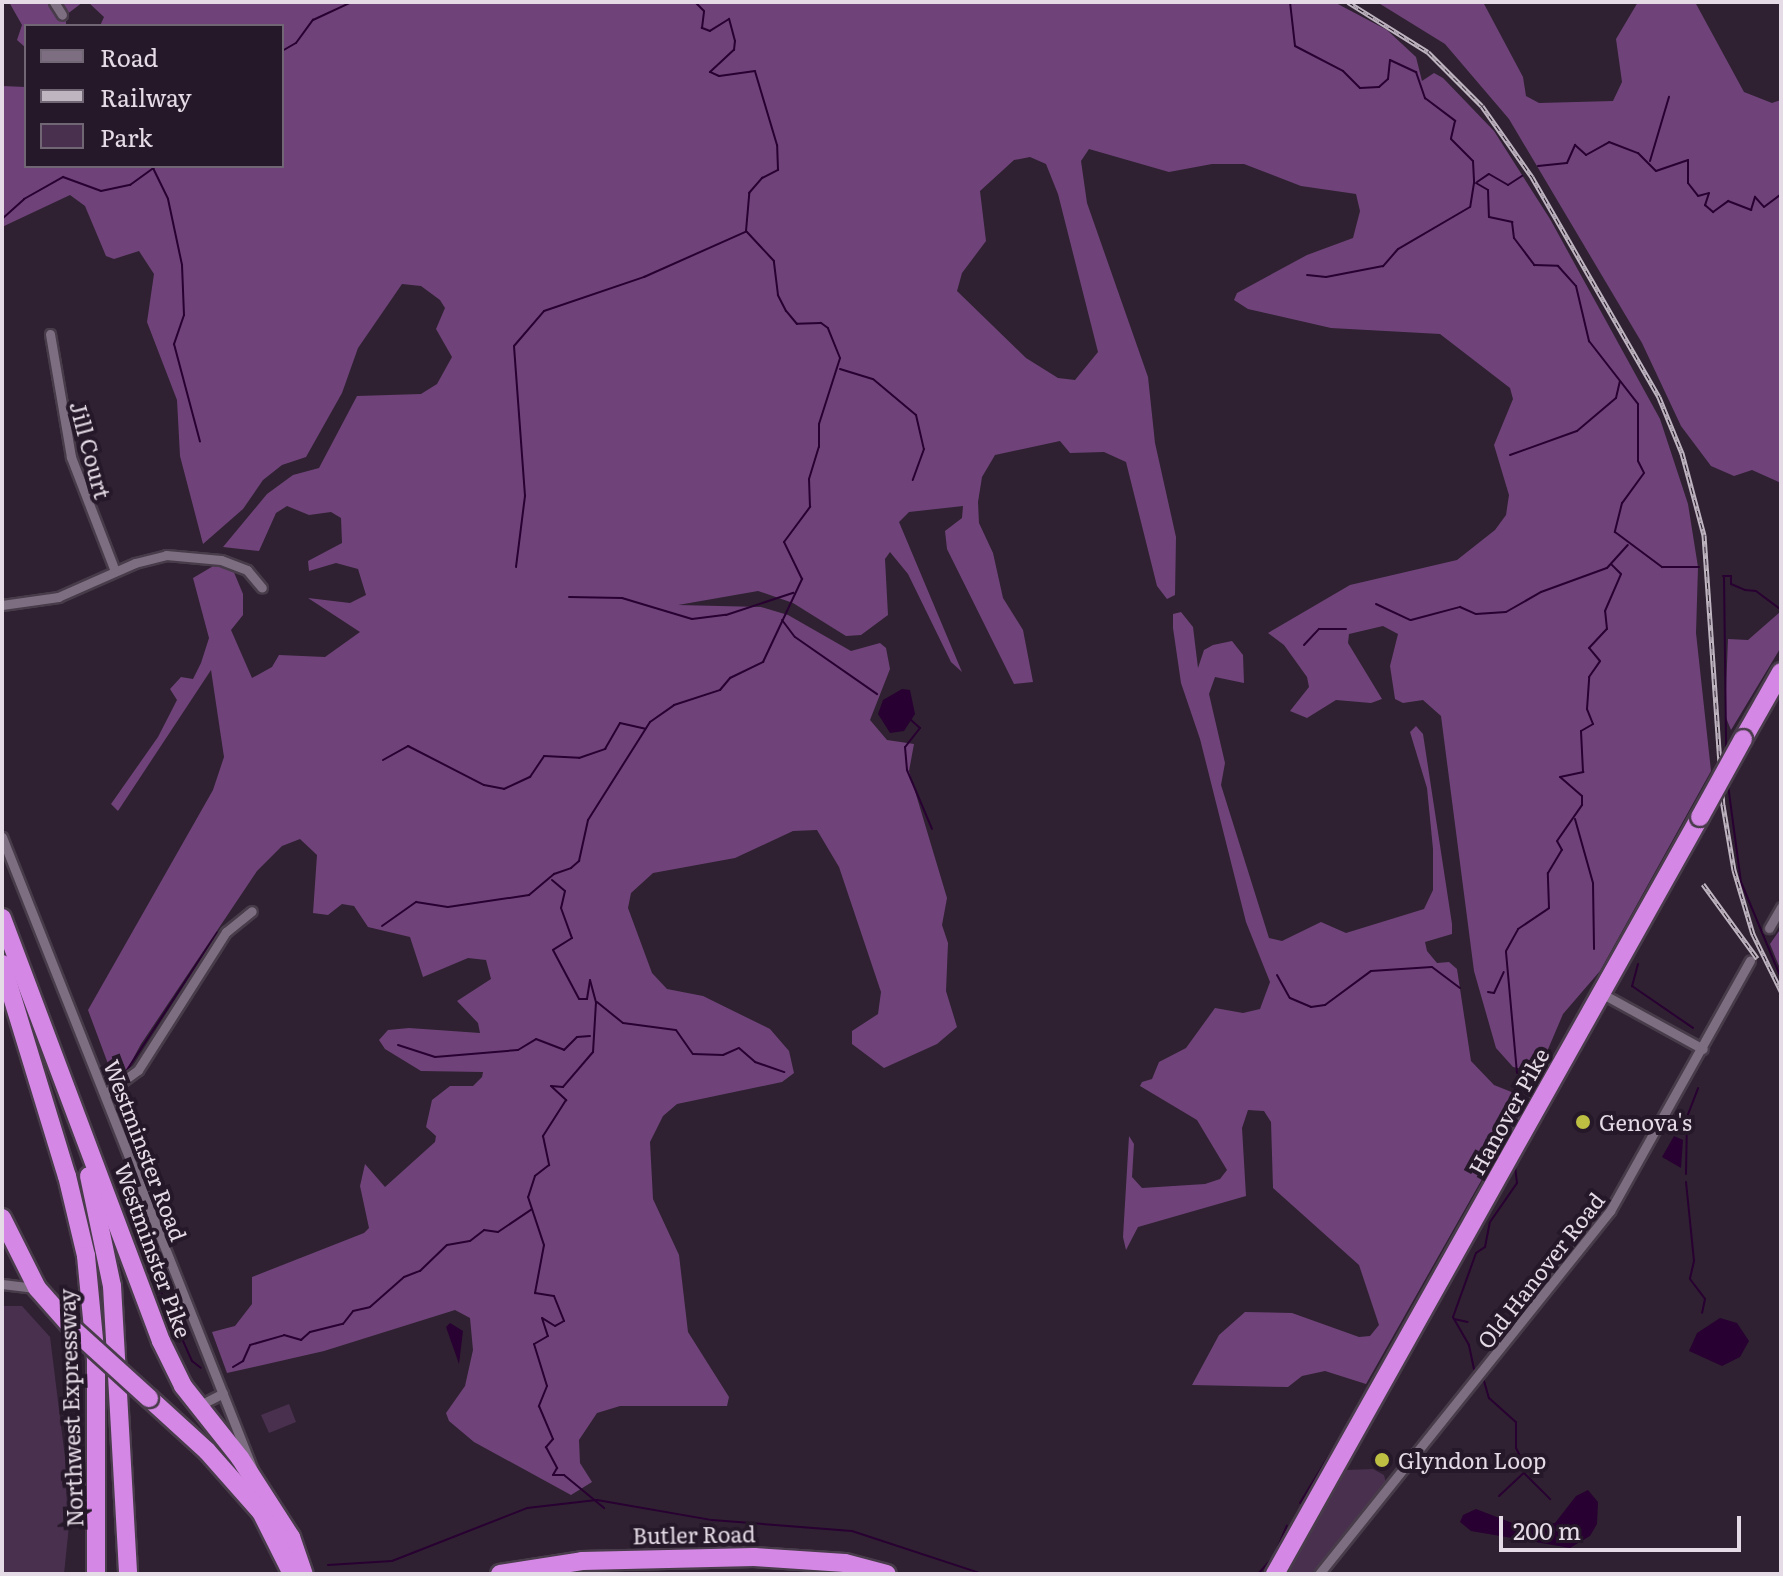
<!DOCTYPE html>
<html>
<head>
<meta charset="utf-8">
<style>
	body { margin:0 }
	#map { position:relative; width:1783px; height:1576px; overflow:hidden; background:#2f2132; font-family:Literata,serif }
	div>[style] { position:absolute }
	.green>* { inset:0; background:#49304f }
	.forest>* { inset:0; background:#6f4379 }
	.water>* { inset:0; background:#280031 }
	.stream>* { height:2px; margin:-1px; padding:0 1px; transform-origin:1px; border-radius:1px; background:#280031 }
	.roads { filter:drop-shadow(2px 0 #483c4a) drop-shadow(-2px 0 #483c4a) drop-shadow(0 2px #483c4a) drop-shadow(0 -2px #483c4a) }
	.street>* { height:9px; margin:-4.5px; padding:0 4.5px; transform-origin:4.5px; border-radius:4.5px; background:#7e6e81 }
	.highway>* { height:18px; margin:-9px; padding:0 9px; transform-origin:9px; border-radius:9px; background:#d587e5 }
	.rail>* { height:5px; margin-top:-2.5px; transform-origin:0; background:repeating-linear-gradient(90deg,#251828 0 6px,#bfb5c1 0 12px); box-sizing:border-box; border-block:2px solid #bfb5c1 }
	.bridges { filter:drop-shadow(2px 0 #483c4a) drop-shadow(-2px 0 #483c4a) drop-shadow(0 2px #483c4a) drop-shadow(0 -2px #483c4a) }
	.highway-bridge>* { height:18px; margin:-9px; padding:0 9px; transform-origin:9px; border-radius:9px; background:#d587e5 }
	.dots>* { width:22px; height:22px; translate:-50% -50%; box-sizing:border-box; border:4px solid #251828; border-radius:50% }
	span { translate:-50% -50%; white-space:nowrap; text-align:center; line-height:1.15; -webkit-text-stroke:8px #251828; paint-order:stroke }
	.street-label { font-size:22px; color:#e4dbe6 }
	.poi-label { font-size:22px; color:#e4dbe6 }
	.left { translate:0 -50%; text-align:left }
	.frame { position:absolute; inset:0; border:4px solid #e4dbe6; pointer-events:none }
	.legend { position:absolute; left:24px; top:24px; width:260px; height:144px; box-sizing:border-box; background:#251828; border:2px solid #716674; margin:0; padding:10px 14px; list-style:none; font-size:24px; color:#e4dbe6 }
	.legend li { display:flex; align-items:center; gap:16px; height:40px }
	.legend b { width:40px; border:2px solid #716674 }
	.scale { position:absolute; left:1499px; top:1516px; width:242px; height:36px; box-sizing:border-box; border:4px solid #e4dbe6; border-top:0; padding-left:10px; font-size:24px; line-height:28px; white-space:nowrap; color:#e4dbe6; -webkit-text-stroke:6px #251828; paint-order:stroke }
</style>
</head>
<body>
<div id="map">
	<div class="green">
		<i style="clip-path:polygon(2px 1306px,22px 1306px,50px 1337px,71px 1506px,64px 1574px,2px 1574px)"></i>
		<i style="clip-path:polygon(289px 1404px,296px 1422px,269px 1433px,261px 1415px)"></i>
		<i style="clip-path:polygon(1373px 1469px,1384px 1475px,1386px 1483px,1328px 1556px,1311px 1574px,1286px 1574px,1346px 1470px)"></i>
	</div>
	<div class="forest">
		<i style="clip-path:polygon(9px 2px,83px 2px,66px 15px,66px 26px,26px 26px,26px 48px,17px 40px,22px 25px)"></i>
		<i style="clip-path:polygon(evenodd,88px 2px,1334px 2px,1387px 30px,1416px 57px,1422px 81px,1434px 73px,1443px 78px,1494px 131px,1550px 219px,1660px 419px,1688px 504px,1698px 567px,1696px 633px,1711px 771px,1600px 971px,1563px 1014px,1543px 1061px,1529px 1070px,1513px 1067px,1496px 1048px,1474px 971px,1441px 716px,1423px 700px,1403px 703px,1395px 699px,1390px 666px,1398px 634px,1383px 626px,1349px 634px,1348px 643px,1382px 699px,1371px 703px,1336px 700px,1307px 718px,1290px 711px,1309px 687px,1307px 677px,1284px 645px,1268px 633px,1350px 585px,1457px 560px,1495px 530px,1506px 515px,1509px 495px,1494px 445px,1513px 399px,1510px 388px,1440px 334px,1331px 328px,1248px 309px,1234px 300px,1237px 293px,1307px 255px,1353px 238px,1360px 211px,1356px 194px,1301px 186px,1244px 164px,1212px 164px,1169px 172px,1089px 149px,1081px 161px,1087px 203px,1148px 377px,1155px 443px,1176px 537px,1175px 595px,1167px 599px,1157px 586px,1126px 462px,1104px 452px,1070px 453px,1060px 441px,995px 455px,982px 477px,978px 502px,979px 523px,993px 553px,1003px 598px,1023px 630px,1033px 682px,1014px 684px,947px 549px,945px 531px,962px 518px,963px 506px,909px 512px,899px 522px,962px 672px,951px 662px,908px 574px,890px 552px,885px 559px,888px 615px,861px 635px,846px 636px,793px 603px,758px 591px,678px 605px,761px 607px,788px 615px,851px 651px,880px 643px,886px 648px,890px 669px,870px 720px,887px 740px,914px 744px,909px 771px,947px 898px,942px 925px,948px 943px,946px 991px,957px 1027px,937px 1044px,884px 1068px,852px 1044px,852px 1031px,878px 1014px,881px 992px,839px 867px,817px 830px,793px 831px,735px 858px,653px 873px,631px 893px,628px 908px,652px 973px,667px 989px,703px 996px,770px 1029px,789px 1051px,794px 1073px,782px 1082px,677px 1104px,663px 1116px,650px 1142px,653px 1199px,679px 1255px,688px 1332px,729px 1397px,727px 1406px,620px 1406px,597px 1413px,579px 1440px,580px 1463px,592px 1482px,571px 1495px,474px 1442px,449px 1421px,446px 1413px,465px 1386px,473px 1350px,470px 1318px,455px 1310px,324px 1351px,227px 1373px,212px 1332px,235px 1326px,252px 1304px,252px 1277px,364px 1233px,369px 1228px,360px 1186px,365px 1164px,385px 1187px,435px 1142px,436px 1136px,426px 1127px,432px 1100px,450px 1086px,473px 1086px,482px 1077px,483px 1072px,421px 1071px,385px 1049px,379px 1040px,388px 1030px,409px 1028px,480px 1033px,478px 1023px,457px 1001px,491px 979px,486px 960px,468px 958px,423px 977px,410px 937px,368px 927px,354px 906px,342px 904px,328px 915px,313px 913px,317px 855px,300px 839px,282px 846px,257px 871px,141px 1044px,117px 1088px,88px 1010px,213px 790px,224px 757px,211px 670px,118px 811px,111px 804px,158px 737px,177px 700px,170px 689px,181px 677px,193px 679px,201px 663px,209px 638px,193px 578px,215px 565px,233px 570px,243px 594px,243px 615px,231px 630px,252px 678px,272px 667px,279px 655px,325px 657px,360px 632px,308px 598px,350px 603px,366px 595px,358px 569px,336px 563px,309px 571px,308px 561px,342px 543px,341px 518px,331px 512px,309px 515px,287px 506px,276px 513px,259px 551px,223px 547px,267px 494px,293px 475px,319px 468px,357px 396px,421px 394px,437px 384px,452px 357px,436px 329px,445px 308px,440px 300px,421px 286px,402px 284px,358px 348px,342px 393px,306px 457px,282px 465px,263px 480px,243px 509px,203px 544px,180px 456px,177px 400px,147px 322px,154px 274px,139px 251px,114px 259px,106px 256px,85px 206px,70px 195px,2px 227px,2px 86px,26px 87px,26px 166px,282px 166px,282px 26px,100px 26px,104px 17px,88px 2px,1030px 157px,1046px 164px,1058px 194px,1098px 352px,1075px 380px,1058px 378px,1026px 358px,957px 291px,962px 273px,986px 241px,980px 191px,1014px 160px,1030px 157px)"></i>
		<i style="clip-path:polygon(1377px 2px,1483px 2px,1523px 77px,1526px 96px,1539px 103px,1613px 101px,1622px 82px,1616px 39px,1638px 2px,1695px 2px,1744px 92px,1772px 103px,1781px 100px,1781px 483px,1752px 470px,1734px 476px,1711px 466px,1681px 426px,1642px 343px,1509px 119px,1445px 44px)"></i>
		<i style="clip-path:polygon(1781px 611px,1781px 647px,1731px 730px,1725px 715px,1728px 639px,1748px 640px)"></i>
		<i style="clip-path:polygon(1181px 612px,1193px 627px,1198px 668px,1204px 650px,1213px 645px,1232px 641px,1243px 655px,1244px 683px,1215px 677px,1209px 694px,1225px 763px,1221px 785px,1269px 938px,1282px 941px,1321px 922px,1346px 933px,1424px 909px,1433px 890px,1433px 849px,1427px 788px,1410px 732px,1416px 726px,1423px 734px,1452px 924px,1452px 934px,1425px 942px,1427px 951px,1437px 963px,1449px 962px,1457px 969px,1471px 1061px,1494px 1085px,1514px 1093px,1520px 1112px,1366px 1384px,1325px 1371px,1302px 1376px,1288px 1387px,1192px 1385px,1219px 1335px,1245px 1312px,1292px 1313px,1359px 1337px,1370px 1336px,1379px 1325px,1359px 1265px,1273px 1188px,1271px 1122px,1264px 1111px,1248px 1110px,1242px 1128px,1246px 1196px,1138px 1227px,1126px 1250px,1123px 1237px,1129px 1136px,1134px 1144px,1132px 1177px,1142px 1188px,1205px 1184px,1220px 1179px,1227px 1170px,1197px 1120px,1140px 1086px,1142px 1082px,1152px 1079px,1159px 1062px,1186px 1048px,1215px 1008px,1243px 1013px,1260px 1009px,1270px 982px,1246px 922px,1200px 739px,1181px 683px,1173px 628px,1173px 614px)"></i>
		<i style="clip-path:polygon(1781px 928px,1781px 971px,1770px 944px)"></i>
	</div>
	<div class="water">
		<i style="clip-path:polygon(902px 689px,910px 690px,915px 714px,904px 731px,890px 733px,878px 714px,883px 700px)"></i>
		<i style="clip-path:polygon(1674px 1136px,1683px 1140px,1681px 1168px,1662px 1157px)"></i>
		<i style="clip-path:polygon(1720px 1318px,1737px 1323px,1749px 1341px,1740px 1357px,1722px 1366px,1689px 1351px,1697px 1333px)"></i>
		<i style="clip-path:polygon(450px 1323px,463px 1331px,459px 1364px,446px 1327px)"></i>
		<i style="clip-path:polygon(1588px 1490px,1598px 1502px,1597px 1524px,1590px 1536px,1570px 1548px,1471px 1531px,1460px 1522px,1463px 1515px,1476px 1509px,1520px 1526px,1555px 1523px,1576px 1496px)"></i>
	</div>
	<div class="stream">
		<i style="left:1290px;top:2px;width:44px;rotate:83.5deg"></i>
		<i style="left:1295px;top:46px;width:54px;rotate:27.5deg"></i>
		<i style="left:1343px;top:71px;width:24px;rotate:45deg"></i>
		<i style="left:1360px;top:88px;width:19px;rotate:-3deg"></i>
		<i style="left:1379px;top:87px;width:12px;rotate:-42deg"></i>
		<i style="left:1388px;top:79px;width:19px;rotate:-84deg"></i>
		<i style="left:1390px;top:60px;width:29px;rotate:25deg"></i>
		<i style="left:1416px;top:72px;width:28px;rotate:71deg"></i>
		<i style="left:1425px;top:98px;width:38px;rotate:37deg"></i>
		<i style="left:1455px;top:121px;width:18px;rotate:103deg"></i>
		<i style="left:1451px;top:139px;width:31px;rotate:45deg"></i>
		<i style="left:1473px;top:161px;width:22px;rotate:87deg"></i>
		<i style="left:1474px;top:183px;width:24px;rotate:99deg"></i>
		<i style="left:1470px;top:207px;width:83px;rotate:149.7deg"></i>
		<i style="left:1398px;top:249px;width:23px;rotate:131deg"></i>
		<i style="left:1383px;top:266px;width:58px;rotate:169.1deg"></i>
		<i style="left:1326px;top:277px;width:19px;rotate:-174deg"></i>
		<i style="left:282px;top:51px;width:16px;rotate:-30deg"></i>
		<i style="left:296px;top:43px;width:29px;rotate:-54deg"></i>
		<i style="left:313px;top:20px;width:43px;rotate:-24.8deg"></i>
		<i style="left:1650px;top:161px;width:67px;rotate:-73.5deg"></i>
		<i style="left:1538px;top:166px;width:29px;rotate:-6deg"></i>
		<i style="left:1567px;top:163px;width:20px;rotate:-66deg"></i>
		<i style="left:1575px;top:145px;width:15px;rotate:42deg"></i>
		<i style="left:1586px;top:155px;width:26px;rotate:-29deg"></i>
		<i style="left:1609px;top:142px;width:31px;rotate:21deg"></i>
		<i style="left:1638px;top:153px;width:25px;rotate:45deg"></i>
		<i style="left:1656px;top:171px;width:34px;rotate:-19deg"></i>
		<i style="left:1688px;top:160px;width:23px;rotate:90deg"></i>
		<i style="left:1688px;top:183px;width:16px;rotate:52deg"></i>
		<i style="left:1698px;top:196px;width:11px;rotate:-15deg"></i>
		<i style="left:1709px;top:193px;width:13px;rotate:108deg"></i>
		<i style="left:1705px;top:205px;width:11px;rotate:41deg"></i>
		<i style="left:1713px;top:212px;width:19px;rotate:-36deg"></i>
		<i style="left:1728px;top:201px;width:25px;rotate:21deg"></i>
		<i style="left:1751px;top:210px;width:14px;rotate:-73deg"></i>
		<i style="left:1755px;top:197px;width:13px;rotate:48deg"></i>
		<i style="left:1764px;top:207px;width:21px;rotate:-37deg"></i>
		<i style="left:153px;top:168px;width:34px;rotate:64deg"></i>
		<i style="left:168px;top:199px;width:67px;rotate:78deg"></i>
		<i style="left:182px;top:265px;width:50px;rotate:87.7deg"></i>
		<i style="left:184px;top:315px;width:31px;rotate:109deg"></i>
		<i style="left:174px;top:344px;width:101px;rotate:75.1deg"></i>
		<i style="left:1477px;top:182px;width:14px;rotate:-34deg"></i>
		<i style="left:1489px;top:174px;width:22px;rotate:30deg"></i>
		<i style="left:1508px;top:185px;width:17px;rotate:-33deg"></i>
		<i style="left:1476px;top:183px;width:14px;rotate:30deg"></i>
		<i style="left:1488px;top:190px;width:27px;rotate:88deg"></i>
		<i style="left:1489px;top:217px;width:24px;rotate:12deg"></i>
		<i style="left:1512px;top:222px;width:16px;rotate:83deg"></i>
		<i style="left:1514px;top:238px;width:34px;rotate:53deg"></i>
		<i style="left:1534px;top:265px;width:24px;rotate:2deg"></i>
		<i style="left:1558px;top:266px;width:27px;rotate:48deg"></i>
		<i style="left:1576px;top:286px;width:57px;rotate:76.7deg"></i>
		<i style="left:1589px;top:341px;width:80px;rotate:52.1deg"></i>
		<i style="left:1638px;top:404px;width:57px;rotate:90deg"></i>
		<i style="left:1638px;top:461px;width:13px;rotate:63deg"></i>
		<i style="left:1644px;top:473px;width:37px;rotate:126deg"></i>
		<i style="left:1622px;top:503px;width:30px;rotate:104deg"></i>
		<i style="left:1615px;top:532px;width:59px;rotate:36.7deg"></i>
		<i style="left:1662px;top:567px;width:37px"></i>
		<i style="left:2px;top:219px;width:30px;rotate:-42deg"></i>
		<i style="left:24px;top:199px;width:45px;rotate:-29.4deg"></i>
		<i style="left:63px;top:177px;width:40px;rotate:20.2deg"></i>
		<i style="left:101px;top:191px;width:30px;rotate:-12deg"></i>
		<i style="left:130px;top:185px;width:32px;rotate:-36deg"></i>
		<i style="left:840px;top:369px;width:34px;rotate:17deg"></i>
		<i style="left:873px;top:379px;width:56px;rotate:39.9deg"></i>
		<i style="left:916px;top:415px;width:35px;rotate:77deg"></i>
		<i style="left:924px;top:449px;width:33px;rotate:110deg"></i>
		<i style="left:1510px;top:455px;width:71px;rotate:-19.7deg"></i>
		<i style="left:1577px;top:431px;width:51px;rotate:-40.2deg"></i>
		<i style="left:1616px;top:398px;width:17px;rotate:-77deg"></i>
		<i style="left:516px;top:567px;width:72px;rotate:-82.8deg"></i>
		<i style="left:525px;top:496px;width:150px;rotate:-94.2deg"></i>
		<i style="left:514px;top:346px;width:46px;rotate:-49.4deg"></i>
		<i style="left:544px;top:311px;width:106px;rotate:-18.8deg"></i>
		<i style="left:644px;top:277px;width:111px;rotate:-24deg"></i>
		<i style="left:1723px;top:576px;width:8px"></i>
		<i style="left:1731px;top:576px;width:8px;rotate:90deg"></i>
		<i style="left:1731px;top:584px;width:15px;rotate:23deg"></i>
		<i style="left:1745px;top:590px;width:11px;rotate:5deg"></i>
		<i style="left:1756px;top:591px;width:31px;rotate:37deg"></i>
		<i style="left:1724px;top:576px;width:175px;rotate:89.3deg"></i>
		<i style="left:569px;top:597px;width:53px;rotate:1.1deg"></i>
		<i style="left:622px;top:598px;width:73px;rotate:16.7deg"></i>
		<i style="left:692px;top:619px;width:34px;rotate:-7deg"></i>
		<i style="left:726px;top:615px;width:71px;rotate:-18.2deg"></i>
		<i style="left:1376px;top:604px;width:38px;rotate:25deg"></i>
		<i style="left:1411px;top:620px;width:51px;rotate:-14.9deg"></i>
		<i style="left:1460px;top:607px;width:17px;rotate:24deg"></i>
		<i style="left:1476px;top:614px;width:30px;rotate:-4deg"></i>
		<i style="left:1506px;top:612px;width:40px;rotate:-29.7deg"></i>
		<i style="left:1541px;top:592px;width:70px;rotate:-20deg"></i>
		<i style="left:1607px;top:568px;width:31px;rotate:-48deg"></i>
		<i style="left:782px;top:620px;width:21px;rotate:53deg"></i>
		<i style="left:795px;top:637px;width:100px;rotate:34.8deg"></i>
		<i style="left:1304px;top:645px;width:22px;rotate:-47deg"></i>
		<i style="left:1319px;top:629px;width:27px"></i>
		<i style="left:911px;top:720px;width:12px;rotate:42deg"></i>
		<i style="left:920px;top:728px;width:24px;rotate:128deg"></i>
		<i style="left:905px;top:747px;width:23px;rotate:85deg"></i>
		<i style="left:907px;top:770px;width:64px;rotate:67deg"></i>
		<i style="left:383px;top:760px;width:29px;rotate:-29deg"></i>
		<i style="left:408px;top:746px;width:85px;rotate:27.2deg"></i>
		<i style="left:484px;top:785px;width:20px;rotate:11deg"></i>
		<i style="left:504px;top:789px;width:29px;rotate:-25deg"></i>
		<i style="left:530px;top:777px;width:25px;rotate:-56deg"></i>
		<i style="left:544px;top:756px;width:35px;rotate:3deg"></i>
		<i style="left:579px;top:758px;width:28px;rotate:-19deg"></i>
		<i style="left:605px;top:749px;width:30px;rotate:-60deg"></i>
		<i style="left:620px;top:723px;width:26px;rotate:13deg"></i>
		<i style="left:1728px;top:785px;width:98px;rotate:82.4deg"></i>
		<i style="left:1741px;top:882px;width:104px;rotate:67.4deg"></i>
		<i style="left:1575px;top:819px;width:66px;rotate:74.3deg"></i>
		<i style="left:1593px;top:883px;width:66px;rotate:89.1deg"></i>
		<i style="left:552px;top:880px;width:17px;rotate:40deg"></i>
		<i style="left:565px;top:891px;width:17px;rotate:103deg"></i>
		<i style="left:561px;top:908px;width:32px;rotate:70deg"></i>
		<i style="left:572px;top:938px;width:22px;rotate:148deg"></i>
		<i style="left:553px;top:950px;width:55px;rotate:62deg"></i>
		<i style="left:579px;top:999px;width:8px"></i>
		<i style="left:587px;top:999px;width:19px;rotate:-81deg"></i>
		<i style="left:590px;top:980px;width:23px;rotate:75deg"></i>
		<i style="left:596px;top:1002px;width:50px;rotate:93.4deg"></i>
		<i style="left:593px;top:1052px;width:46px;rotate:130.6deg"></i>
		<i style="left:563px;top:1087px;width:12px;rotate:-175deg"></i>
		<i style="left:551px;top:1086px;width:21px;rotate:43deg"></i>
		<i style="left:566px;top:1100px;width:43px;rotate:122.6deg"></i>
		<i style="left:543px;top:1136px;width:30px;rotate:78deg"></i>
		<i style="left:549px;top:1165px;width:18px;rotate:142deg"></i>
		<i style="left:535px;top:1176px;width:22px;rotate:108deg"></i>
		<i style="left:528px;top:1197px;width:51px;rotate:71.6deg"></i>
		<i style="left:544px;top:1245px;width:49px;rotate:100.6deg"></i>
		<i style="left:535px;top:1293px;width:19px;rotate:9deg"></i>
		<i style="left:554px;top:1296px;width:27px;rotate:68deg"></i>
		<i style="left:564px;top:1321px;width:10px;rotate:151deg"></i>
		<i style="left:555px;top:1326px;width:15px;rotate:-148deg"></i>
		<i style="left:542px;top:1318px;width:19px;rotate:72deg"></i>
		<i style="left:548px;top:1336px;width:16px;rotate:150deg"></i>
		<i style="left:534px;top:1344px;width:44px;rotate:72.8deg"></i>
		<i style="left:547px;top:1386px;width:22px;rotate:112deg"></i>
		<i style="left:539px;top:1406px;width:36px;rotate:67deg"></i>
		<i style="left:553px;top:1439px;width:11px;rotate:131deg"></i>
		<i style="left:546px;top:1447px;width:24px;rotate:62deg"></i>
		<i style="left:557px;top:1468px;width:8px;rotate:120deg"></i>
		<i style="left:553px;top:1475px;width:11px"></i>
		<i style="left:564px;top:1475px;width:52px;rotate:39.5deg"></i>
		<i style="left:382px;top:926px;width:42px;rotate:-35.2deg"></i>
		<i style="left:416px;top:902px;width:32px;rotate:9deg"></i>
		<i style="left:448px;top:907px;width:82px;rotate:-8.4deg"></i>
		<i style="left:529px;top:895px;width:33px;rotate:-40deg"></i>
		<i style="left:554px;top:874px;width:18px;rotate:-19deg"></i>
		<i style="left:571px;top:868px;width:11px;rotate:-41deg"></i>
		<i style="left:579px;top:861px;width:42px;rotate:-77.6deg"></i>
		<i style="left:588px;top:820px;width:116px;rotate:-57.7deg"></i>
		<i style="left:650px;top:722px;width:29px;rotate:-35deg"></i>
		<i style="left:674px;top:705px;width:48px;rotate:-18.1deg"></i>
		<i style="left:720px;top:690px;width:16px;rotate:-50deg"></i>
		<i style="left:730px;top:678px;width:37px;rotate:-26deg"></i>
		<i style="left:763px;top:662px;width:92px;rotate:-64.8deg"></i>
		<i style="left:802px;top:579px;width:41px;rotate:-115.9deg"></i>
		<i style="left:784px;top:542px;width:44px;rotate:-53.4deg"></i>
		<i style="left:810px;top:507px;width:28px;rotate:-92deg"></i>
		<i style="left:809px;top:479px;width:34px;rotate:-73deg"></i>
		<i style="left:819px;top:447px;width:23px;rotate:-90deg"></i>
		<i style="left:819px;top:424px;width:69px;rotate:-72.3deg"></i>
		<i style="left:840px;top:358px;width:32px;rotate:-112deg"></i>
		<i style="left:828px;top:328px;width:9px;rotate:-144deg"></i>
		<i style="left:821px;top:323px;width:24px;rotate:178deg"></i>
		<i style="left:797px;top:324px;width:17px;rotate:-130deg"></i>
		<i style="left:786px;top:311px;width:18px;rotate:-117deg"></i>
		<i style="left:778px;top:295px;width:34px;rotate:-97deg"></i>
		<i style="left:774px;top:261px;width:41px;rotate:-133deg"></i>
		<i style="left:746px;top:231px;width:38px;rotate:-85deg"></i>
		<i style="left:749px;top:193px;width:20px;rotate:-49deg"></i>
		<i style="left:762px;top:178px;width:18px;rotate:-27deg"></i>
		<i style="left:778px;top:170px;width:25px;rotate:-92deg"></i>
		<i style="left:777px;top:145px;width:77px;rotate:-106.6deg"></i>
		<i style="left:755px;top:71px;width:36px;rotate:172deg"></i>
		<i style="left:719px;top:76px;width:10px;rotate:-156deg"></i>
		<i style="left:710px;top:72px;width:33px;rotate:-43deg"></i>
		<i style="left:734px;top:50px;width:9px;rotate:-84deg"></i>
		<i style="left:735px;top:41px;width:23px;rotate:-105deg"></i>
		<i style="left:729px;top:19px;width:22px;rotate:148deg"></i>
		<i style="left:710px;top:31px;width:9px;rotate:-159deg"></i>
		<i style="left:702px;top:28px;width:17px;rotate:-83deg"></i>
		<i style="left:704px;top:11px;width:13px;rotate:-135deg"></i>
		<i style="left:1638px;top:964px;width:23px;rotate:105deg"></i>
		<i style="left:1632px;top:986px;width:74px;rotate:34.5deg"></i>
		<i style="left:1277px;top:975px;width:26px;rotate:61deg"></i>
		<i style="left:1290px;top:998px;width:23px;rotate:23deg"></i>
		<i style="left:1311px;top:1007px;width:14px;rotate:-8deg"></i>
		<i style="left:1325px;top:1005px;width:57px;rotate:-36.5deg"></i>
		<i style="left:1371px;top:971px;width:61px;rotate:-3.8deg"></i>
		<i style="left:1432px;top:967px;width:35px;rotate:37deg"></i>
		<i style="left:1488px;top:992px;width:6px;rotate:9deg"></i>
		<i style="left:1494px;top:993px;width:23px;rotate:-65deg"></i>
		<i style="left:597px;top:1002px;width:33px;rotate:39deg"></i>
		<i style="left:623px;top:1023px;width:53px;rotate:7.5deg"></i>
		<i style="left:676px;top:1030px;width:29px;rotate:55deg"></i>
		<i style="left:693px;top:1054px;width:30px;rotate:2deg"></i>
		<i style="left:723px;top:1055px;width:17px;rotate:-24deg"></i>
		<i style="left:739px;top:1048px;width:21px;rotate:41deg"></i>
		<i style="left:755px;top:1062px;width:31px;rotate:19deg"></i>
		<i style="left:398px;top:1045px;width:39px;rotate:18deg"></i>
		<i style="left:435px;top:1057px;width:83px;rotate:-4.8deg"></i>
		<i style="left:518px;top:1050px;width:21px;rotate:-31deg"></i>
		<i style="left:536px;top:1039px;width:30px;rotate:21deg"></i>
		<i style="left:564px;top:1050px;width:18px;rotate:-45deg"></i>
		<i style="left:577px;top:1037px;width:13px;rotate:-4deg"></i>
		<i style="left:125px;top:1073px;width:168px;rotate:-56.7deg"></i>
		<i style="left:1517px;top:1073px;width:122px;rotate:-95.2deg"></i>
		<i style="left:1506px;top:951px;width:25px;rotate:-61deg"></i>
		<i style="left:1518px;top:929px;width:37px;rotate:-34deg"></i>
		<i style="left:1549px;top:908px;width:35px;rotate:-92deg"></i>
		<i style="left:1548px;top:873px;width:27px;rotate:-59deg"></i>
		<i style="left:1562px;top:850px;width:10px;rotate:-119deg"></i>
		<i style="left:1557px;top:841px;width:44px;rotate:-55.2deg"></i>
		<i style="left:1582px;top:805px;width:9px;rotate:-90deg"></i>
		<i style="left:1582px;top:796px;width:29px;rotate:-139deg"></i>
		<i style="left:1560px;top:777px;width:24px;rotate:-12deg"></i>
		<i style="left:1583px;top:772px;width:41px;rotate:-92.8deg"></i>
		<i style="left:1581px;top:731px;width:14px;rotate:-30deg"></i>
		<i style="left:1593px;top:724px;width:16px;rotate:-112deg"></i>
		<i style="left:1587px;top:709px;width:32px;rotate:-86deg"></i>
		<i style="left:1589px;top:677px;width:19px;rotate:-55deg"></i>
		<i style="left:1600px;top:661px;width:17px;rotate:-130deg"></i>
		<i style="left:1589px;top:648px;width:26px;rotate:-47deg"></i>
		<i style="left:1607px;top:629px;width:18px;rotate:-96deg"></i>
		<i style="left:1605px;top:611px;width:40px;rotate:-66.6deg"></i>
		<i style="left:1621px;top:574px;width:14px;rotate:-135deg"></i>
		<i style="left:1505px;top:1144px;width:55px;rotate:-79.5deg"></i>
		<i style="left:1686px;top:1174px;width:57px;rotate:-89deg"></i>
		<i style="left:1687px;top:1117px;width:31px;rotate:-69deg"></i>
		<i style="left:119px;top:1177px;width:78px;rotate:72deg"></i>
		<i style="left:143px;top:1251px;width:120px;rotate:66deg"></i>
		<i style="left:192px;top:1361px;width:11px;rotate:38deg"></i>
		<i style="left:1686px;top:1182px;width:79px;rotate:84.2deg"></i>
		<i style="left:1694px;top:1261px;width:18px;rotate:103deg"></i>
		<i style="left:1690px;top:1279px;width:25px;rotate:53deg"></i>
		<i style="left:1705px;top:1299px;width:14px;rotate:102deg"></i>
		<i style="left:1454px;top:1319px;width:14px;rotate:12deg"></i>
		<i style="left:233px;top:1367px;width:12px;rotate:-31deg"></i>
		<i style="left:243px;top:1361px;width:17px;rotate:-66deg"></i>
		<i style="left:250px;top:1345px;width:35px;rotate:-16deg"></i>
		<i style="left:284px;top:1335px;width:18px;rotate:16deg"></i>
		<i style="left:301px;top:1340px;width:12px;rotate:-42deg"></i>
		<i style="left:310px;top:1332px;width:34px;rotate:-14deg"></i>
		<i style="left:343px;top:1324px;width:16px;rotate:-52deg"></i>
		<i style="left:353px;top:1311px;width:17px;rotate:-13deg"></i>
		<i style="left:370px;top:1307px;width:45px;rotate:-41.4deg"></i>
		<i style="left:404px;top:1277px;width:17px;rotate:-21deg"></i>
		<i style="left:420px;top:1271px;width:37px;rotate:-44deg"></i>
		<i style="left:447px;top:1245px;width:23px;rotate:-10deg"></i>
		<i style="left:470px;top:1241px;width:18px;rotate:-38deg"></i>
		<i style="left:484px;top:1230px;width:14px;rotate:8deg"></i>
		<i style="left:498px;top:1232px;width:40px;rotate:-34deg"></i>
		<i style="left:1474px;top:1369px;width:25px;rotate:-102deg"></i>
		<i style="left:1469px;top:1345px;width:32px;rotate:-120deg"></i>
		<i style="left:1453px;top:1317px;width:68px;rotate:-70.2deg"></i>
		<i style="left:1476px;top:1253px;width:11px;rotate:-34deg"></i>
		<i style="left:1485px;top:1247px;width:25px;rotate:-79deg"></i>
		<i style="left:1490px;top:1222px;width:47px;rotate:-55.3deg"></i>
		<i style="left:1517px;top:1183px;width:17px;rotate:-97deg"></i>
		<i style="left:1484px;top:1381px;width:18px;rotate:74deg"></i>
		<i style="left:1489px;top:1398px;width:36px;rotate:42deg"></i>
		<i style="left:1516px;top:1422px;width:26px;rotate:90deg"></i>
		<i style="left:1516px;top:1448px;width:16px;rotate:63deg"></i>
		<i style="left:1524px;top:1473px;width:37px;rotate:45deg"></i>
		<i style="left:1499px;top:1496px;width:33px;rotate:-43deg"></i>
		<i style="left:1300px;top:1503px;width:96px;rotate:-58.6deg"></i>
		<i style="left:328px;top:1565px;width:64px;rotate:-3.6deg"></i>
		<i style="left:392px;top:1561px;width:145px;rotate:-21.4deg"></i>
		<i style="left:527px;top:1508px;width:70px;rotate:-6.5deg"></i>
		<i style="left:597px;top:1500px;width:117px;rotate:9.9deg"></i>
		<i style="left:712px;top:1520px;width:140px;rotate:4.5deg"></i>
		<i style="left:852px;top:1531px;width:138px;rotate:18.2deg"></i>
		<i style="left:1258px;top:1574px;width:24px;rotate:-48deg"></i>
		<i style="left:1274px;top:1556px;width:33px;rotate:-67deg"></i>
	</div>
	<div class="roads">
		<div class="street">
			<i style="left:54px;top:2px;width:15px;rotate:58deg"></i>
			<i style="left:50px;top:334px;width:125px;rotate:80.3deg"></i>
			<i style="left:71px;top:457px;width:122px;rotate:68.9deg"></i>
			<i style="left:2px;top:605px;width:57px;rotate:-8.1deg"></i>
			<i style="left:58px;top:597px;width:84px;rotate:-23.8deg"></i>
			<i style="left:135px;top:563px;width:32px;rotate:-14deg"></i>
			<i style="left:166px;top:555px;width:55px;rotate:5.2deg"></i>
			<i style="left:221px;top:560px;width:28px;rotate:21deg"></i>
			<i style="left:247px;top:570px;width:23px;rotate:50deg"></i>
			<i style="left:2px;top:837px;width:681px;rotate:68.37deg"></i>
			<i style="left:1769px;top:928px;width:24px;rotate:-60deg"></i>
			<i style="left:1601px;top:993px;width:116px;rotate:28.8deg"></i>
			<i style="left:105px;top:1094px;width:41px;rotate:-36deg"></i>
			<i style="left:138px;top:1070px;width:164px;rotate:-57.5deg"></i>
			<i style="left:226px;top:932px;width:33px;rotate:-39deg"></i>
			<i style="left:2px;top:1284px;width:35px;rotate:7deg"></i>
			<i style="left:198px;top:1406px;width:28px;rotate:-27deg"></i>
			<i style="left:1319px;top:1574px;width:465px;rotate:-51.3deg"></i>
			<i style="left:1610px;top:1211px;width:287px;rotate:-60.8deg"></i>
		</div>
		<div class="highway">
			<i style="left:1743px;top:739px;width:77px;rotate:-60.4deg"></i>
			<i style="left:2px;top:918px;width:452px;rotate:69.4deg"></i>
			<i style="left:161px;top:1341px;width:50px;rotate:63.9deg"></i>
			<i style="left:183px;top:1386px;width:92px;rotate:51.6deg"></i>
			<i style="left:240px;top:1458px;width:94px;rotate:57.2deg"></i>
			<i style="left:291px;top:1537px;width:39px;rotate:71deg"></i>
			<i style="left:2px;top:964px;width:222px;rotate:73deg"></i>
			<i style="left:67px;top:1176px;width:82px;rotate:76.6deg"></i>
			<i style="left:86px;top:1256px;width:104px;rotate:84.5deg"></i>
			<i style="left:96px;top:1360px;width:214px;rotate:90deg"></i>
			<i style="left:89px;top:1176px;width:112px;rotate:78.2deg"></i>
			<i style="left:112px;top:1286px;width:288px;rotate:86.8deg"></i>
			<i style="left:2px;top:1218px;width:78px;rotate:63.4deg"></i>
			<i style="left:37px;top:1288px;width:57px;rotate:48.5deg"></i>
			<i style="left:149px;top:1398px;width:79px;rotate:42.4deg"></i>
			<i style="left:207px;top:1451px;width:81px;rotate:48.5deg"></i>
			<i style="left:261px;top:1512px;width:69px;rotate:63.4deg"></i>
			<i style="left:500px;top:1574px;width:83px;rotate:-9deg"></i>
			<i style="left:582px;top:1561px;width:172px;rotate:-1.3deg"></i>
			<i style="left:754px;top:1557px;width:91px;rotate:3.8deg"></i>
			<i style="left:845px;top:1563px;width:43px;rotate:14.7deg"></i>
			<i style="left:1275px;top:1574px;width:868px;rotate:-60.69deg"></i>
		</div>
	</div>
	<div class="rail">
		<i style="left:1348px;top:2px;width:94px;rotate:32deg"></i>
		<i style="left:1428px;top:52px;width:76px;rotate:45deg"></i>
		<i style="left:1482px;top:106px;width:87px;rotate:54.8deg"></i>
		<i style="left:1532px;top:177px;width:254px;rotate:60deg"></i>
		<i style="left:1659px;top:397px;width:61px;rotate:67.7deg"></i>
		<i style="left:1682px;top:453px;width:85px;rotate:75deg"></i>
		<i style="left:1704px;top:535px;width:271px;rotate:86deg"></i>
		<i style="left:1723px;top:805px;width:66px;rotate:80.4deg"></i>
		<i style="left:1734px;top:870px;width:67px;rotate:73.5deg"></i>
		<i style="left:1753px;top:934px;width:64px;rotate:63.8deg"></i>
		<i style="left:1703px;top:884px;width:92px;rotate:53.9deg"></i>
	</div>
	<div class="bridges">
		<div class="highway-bridge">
			<i style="left:1700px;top:817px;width:89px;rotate:-61.1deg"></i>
			<i style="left:75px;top:1331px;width:100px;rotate:42.2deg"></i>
		</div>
	</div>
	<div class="dots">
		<i style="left:1583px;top:1122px;background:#bdbf43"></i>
		<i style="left:1382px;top:1460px;background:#bdbf43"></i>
	</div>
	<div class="street-label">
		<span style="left:91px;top:450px;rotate:75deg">Jill Court</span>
		<span style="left:1508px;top:1111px;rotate:-61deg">Hanover Pike</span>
		<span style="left:146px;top:1150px;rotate:69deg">Westminster Road</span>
		<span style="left:154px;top:1250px;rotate:70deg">Westminster Pike</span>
		<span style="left:1540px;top:1270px;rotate:-52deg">Old Hanover Road</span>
		<span style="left:70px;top:1408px;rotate:-92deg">Northwest Expressway</span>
		<span style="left:694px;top:1534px;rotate:-1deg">Butler Road</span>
	</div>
	<div class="poi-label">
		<span class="left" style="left:1599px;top:1122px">Genova's</span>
		<span class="left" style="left:1398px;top:1460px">Glyndon Loop</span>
	</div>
	<div class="frame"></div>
	<ul class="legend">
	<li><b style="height:10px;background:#7e6e81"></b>Road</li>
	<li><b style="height:10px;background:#bfb5c1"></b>Railway</li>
	<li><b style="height:22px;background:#49304f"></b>Park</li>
	</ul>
	<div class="scale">200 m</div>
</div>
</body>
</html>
